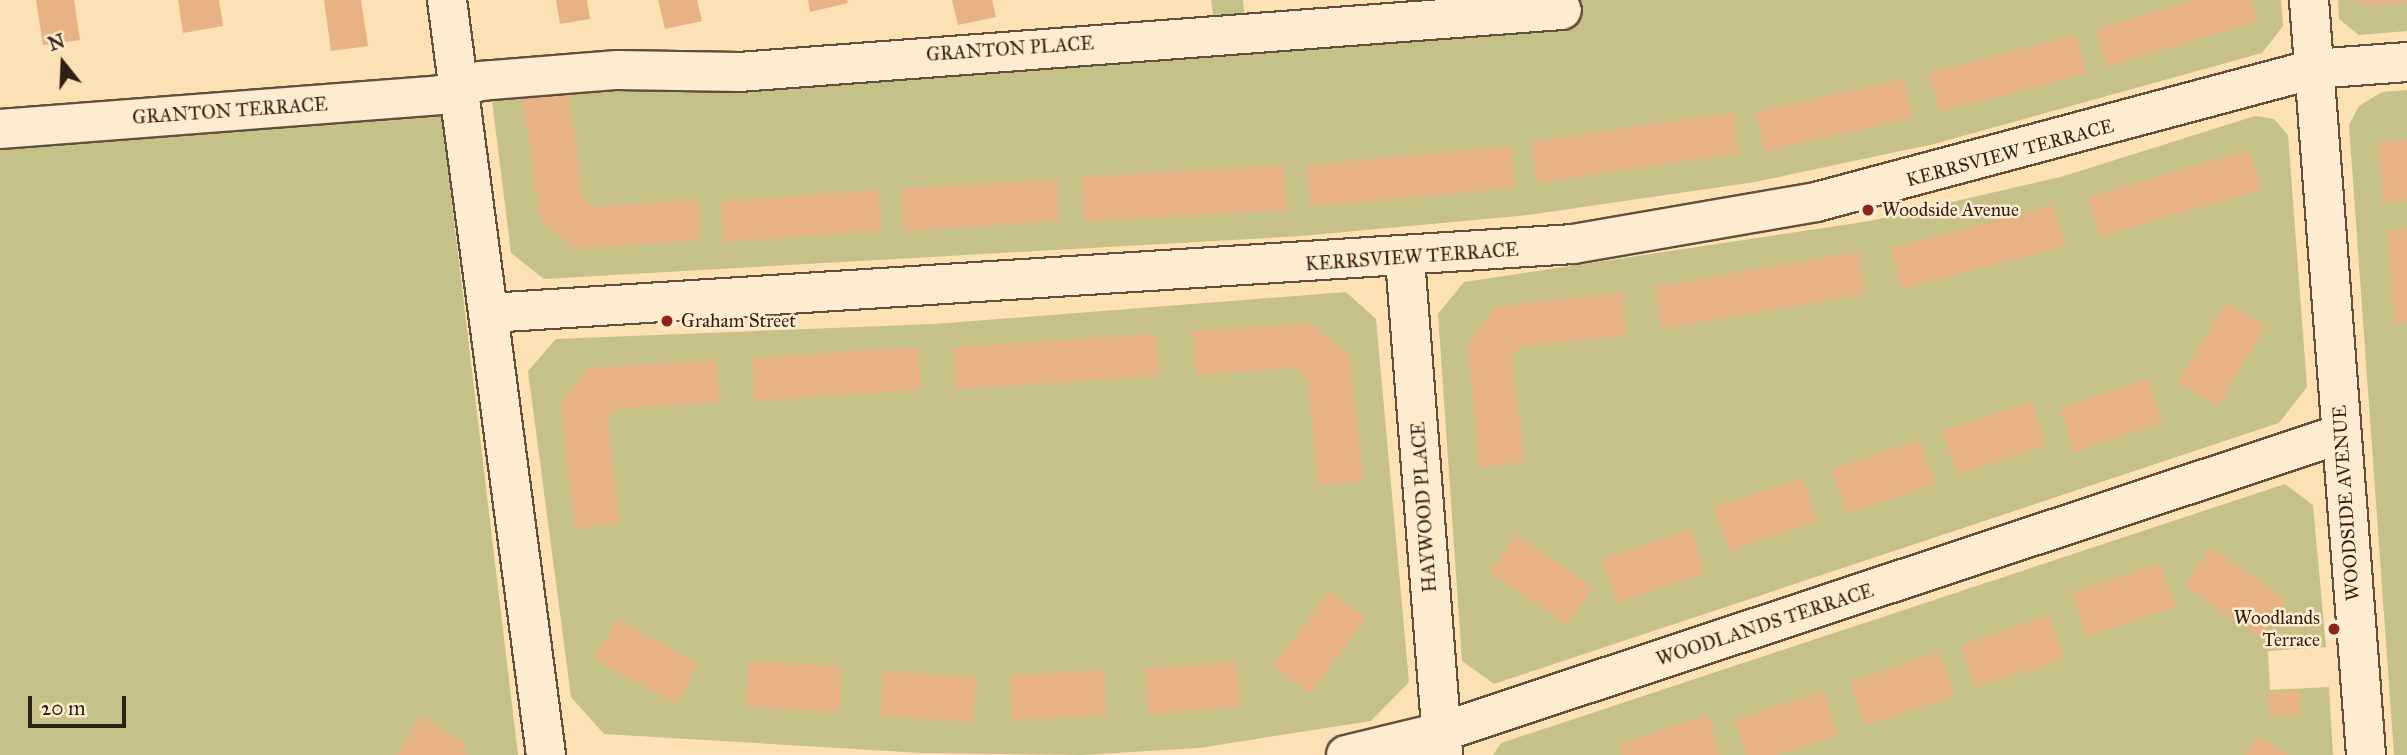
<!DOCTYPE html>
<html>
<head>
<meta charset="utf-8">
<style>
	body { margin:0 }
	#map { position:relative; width:2407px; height:755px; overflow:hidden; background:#fce1b5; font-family:"IM FELL Great Primer",serif }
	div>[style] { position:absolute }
	.green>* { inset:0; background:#c5c189 }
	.building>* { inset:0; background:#e7b285 }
	.roads { filter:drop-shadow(2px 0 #63503c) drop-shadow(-2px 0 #63503c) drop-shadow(0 2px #63503c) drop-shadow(0 -2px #63503c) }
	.minor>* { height:38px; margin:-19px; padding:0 19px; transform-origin:19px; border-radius:19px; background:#fdeccf }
	.dots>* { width:19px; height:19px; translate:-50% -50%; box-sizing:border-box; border:4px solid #fdeccf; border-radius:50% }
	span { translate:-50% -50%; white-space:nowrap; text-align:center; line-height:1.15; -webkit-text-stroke:5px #fdeccf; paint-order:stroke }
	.street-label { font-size:19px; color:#301f14 }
	.poi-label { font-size:19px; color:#301f14 }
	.left { translate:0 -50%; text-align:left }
	.right { translate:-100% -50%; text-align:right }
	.north { position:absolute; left:28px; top:28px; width:70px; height:70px; -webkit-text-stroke:5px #fdeccf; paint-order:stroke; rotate:342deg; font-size:19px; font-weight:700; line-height:28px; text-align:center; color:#301f14 }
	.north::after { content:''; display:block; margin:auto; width:24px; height:32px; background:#301f14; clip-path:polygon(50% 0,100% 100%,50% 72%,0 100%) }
	.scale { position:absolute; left:28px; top:696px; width:98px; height:32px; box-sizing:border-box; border:4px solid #301f14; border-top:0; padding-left:9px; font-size:21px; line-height:24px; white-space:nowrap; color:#301f14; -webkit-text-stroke:5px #fdeccf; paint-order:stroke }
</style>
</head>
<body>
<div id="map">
	<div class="green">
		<i style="clip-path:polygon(1211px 0,1243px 0,1244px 13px,1213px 15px)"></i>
		<i style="clip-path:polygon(1566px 0,2281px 0,2283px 26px,2262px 53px,1934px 144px,1755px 182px,1528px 215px,1301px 236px,544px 279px,511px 253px,491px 93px,600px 82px,708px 91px,1568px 26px)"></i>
		<i style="clip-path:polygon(2338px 0,2407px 0,2407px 31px,2359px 35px,2339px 19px)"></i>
		<i style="clip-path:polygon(2407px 90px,2407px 755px,2394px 755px,2349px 125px,2359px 106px,2382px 92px)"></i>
		<i style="clip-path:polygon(441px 112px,518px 755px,0 755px,0 150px)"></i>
		<i style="clip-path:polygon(2255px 116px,2274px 119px,2288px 135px,2307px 387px,2279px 423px,1494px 684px,1462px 661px,1438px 314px,1464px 282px,1870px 221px,2064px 176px)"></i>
		<i style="clip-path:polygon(1346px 292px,1376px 319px,1409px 682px,1371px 721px,1199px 748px,1081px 755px,922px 753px,604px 734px,571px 697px,528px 371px,556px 339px,934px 324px)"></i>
		<i style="clip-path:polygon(2285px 484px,2313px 505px,2326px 647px,2268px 651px,2270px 690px,2329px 687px,2333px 755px,1493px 755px,1501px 743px)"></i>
	</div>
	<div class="building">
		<i style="clip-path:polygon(36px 0,74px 0,80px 40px,43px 45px)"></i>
		<i style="clip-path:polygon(178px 0,219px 0,223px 26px,183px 33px)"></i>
		<i style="clip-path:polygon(324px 0,361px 0,368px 46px,331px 51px)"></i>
		<i style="clip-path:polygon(556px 0,587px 0,590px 19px,560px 24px)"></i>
		<i style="clip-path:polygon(658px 0,697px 0,702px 21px,665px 29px)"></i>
		<i style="clip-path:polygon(808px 0,847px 0,848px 3px,810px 12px)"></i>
		<i style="clip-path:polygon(952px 0,992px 0,996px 17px,958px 25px)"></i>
		<i style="clip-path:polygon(2192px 0,2251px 0,2257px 21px,2107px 67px,2095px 30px)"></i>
		<i style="clip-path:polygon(2361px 0,2407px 0,2407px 2px,2362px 6px)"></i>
		<i style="clip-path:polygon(2076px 35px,2086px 74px,1939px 112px,1929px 73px)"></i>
		<i style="clip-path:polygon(1904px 79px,1913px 118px,1764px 151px,1755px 112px)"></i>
		<i style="clip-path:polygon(568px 90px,583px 198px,594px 207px,698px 199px,701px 240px,575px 249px,540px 219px,522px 97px)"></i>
		<i style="clip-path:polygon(1733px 112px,1739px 153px,1537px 183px,1531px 142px)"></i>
		<i style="clip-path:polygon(2407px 140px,2407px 201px,2383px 203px,2378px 142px)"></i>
		<i style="clip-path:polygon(1511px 146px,1515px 188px,1310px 207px,1307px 165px)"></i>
		<i style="clip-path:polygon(2249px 150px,2261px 190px,2099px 237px,2088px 197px)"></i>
		<i style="clip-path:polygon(1284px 165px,1287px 210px,1084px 222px,1082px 177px)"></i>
		<i style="clip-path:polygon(1057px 179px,1059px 221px,904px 231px,901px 189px)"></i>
		<i style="clip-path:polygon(878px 190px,881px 231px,723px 242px,721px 201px)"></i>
		<i style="clip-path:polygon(2054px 205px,2065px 246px,1902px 289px,1892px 248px)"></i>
		<i style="clip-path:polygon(2407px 229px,2407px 322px,2394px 323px,2388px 231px)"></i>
		<i style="clip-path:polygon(1858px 251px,1866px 294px,1662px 329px,1655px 287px)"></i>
		<i style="clip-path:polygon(1622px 292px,1627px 335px,1520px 347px,1512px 357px,1524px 462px,1480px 467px,1467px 346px,1495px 307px)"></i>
		<i style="clip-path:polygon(2226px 303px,2266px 326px,2218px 406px,2178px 382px)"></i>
		<i style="clip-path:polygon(1310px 323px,1350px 356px,1363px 481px,1318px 485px,1307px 379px,1296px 368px,1195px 375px,1192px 331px)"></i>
		<i style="clip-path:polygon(1157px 334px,1159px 376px,956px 389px,953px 347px)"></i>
		<i style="clip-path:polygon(918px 347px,921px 390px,754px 401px,752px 358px)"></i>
		<i style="clip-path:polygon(716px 360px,719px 402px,615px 409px,607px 418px,620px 523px,575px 529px,560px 405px,588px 368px)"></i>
		<i style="clip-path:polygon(2148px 379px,2163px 423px,2074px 452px,2060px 408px)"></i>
		<i style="clip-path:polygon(2032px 402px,2046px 446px,1958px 475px,1943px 431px)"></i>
		<i style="clip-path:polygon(1920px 440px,1935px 484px,1846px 513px,1832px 469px)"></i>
		<i style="clip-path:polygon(1803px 478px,1817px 522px,1729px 551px,1714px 507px)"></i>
		<i style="clip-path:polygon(1691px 529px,1705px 573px,1617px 603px,1602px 559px)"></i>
		<i style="clip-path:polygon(1516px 534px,1593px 588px,1567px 625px,1490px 572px)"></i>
		<i style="clip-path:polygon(2211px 547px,2287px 600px,2261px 638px,2184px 585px)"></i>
		<i style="clip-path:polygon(2160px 563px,2175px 607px,2086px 636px,2072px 592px)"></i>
		<i style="clip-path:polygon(1329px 591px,1366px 618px,1310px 693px,1273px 666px)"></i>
		<i style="clip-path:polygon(2050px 615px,2064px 659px,1975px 688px,1961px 645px)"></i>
		<i style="clip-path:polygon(617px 619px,698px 664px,676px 704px,594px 659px)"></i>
		<i style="clip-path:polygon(1939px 652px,1954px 696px,1865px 725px,1850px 682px)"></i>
		<i style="clip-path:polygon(749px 661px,842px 666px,839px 713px,746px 706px)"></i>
		<i style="clip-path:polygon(1237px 661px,1241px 706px,1149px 715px,1145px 669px)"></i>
		<i style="clip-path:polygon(1103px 670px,1106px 716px,1012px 720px,1010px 675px)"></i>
		<i style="clip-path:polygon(883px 671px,976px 677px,973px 722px,880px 716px)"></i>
		<i style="clip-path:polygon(1823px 691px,1838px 735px,1776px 755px,1746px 755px,1735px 720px)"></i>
		<i style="clip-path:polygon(2299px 691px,2301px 715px,2270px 717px,2268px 693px)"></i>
		<i style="clip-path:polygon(1708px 715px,1721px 755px,1623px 755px,1619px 744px)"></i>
		<i style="clip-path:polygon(421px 716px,466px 744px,462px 752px,467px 755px,397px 755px)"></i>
		<i style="clip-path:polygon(2258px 736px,2288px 755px,2246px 755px)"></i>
	</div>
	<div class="roads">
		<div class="minor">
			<i style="left:447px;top:0;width:761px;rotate:82.53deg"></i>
			<i style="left:2309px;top:0;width:757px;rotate:85.68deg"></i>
			<i style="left:0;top:129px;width:442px;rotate:-4.4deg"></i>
			<i style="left:441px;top:95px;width:41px;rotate:-19.7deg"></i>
			<i style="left:480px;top:81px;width:138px;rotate:-4.6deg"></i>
			<i style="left:618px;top:70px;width:121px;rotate:0.9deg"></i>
			<i style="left:739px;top:72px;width:825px;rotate:-4.31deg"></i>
			<i style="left:1405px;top:259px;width:497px;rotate:85.6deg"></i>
			<i style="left:489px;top:313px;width:1086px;rotate:-3.64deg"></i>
			<i style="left:1573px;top:244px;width:247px;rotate:-9.8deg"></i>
			<i style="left:1816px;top:202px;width:515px;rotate:-14.95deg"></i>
			<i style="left:2314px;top:69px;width:93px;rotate:-4.3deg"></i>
			<i style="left:1346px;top:755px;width:98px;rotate:-13.6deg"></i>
			<i style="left:1441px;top:732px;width:948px;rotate:-18.32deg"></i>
		</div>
	</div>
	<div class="dots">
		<i style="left:1868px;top:210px;background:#8f2418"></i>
		<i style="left:667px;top:321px;background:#8f2418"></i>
		<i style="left:2334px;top:629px;background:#8f2418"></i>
	</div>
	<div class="street-label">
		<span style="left:1010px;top:49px;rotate:-4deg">GRANTON PLACE</span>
		<span style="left:230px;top:111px;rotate:-4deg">GRANTON TERRACE</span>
		<span style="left:2010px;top:153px;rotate:-15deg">KERRSVIEW TERRACE</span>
		<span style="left:1412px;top:257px;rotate:-4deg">KERRSVIEW TERRACE</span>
		<span style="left:2346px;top:503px;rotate:-94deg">WOODSIDE AVENUE</span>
		<span style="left:1424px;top:507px;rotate:-94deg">HAYWOOD PLACE</span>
		<span style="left:1765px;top:625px;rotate:-18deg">WOODLANDS TERRACE</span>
	</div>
	<div class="poi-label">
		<span class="left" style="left:1882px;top:210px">Woodside Avenue</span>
		<span class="left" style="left:681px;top:321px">Graham Street</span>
		<span class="right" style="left:2320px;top:629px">Woodlands<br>Terrace</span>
	</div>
	<div class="north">N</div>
	<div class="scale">20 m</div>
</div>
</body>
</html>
